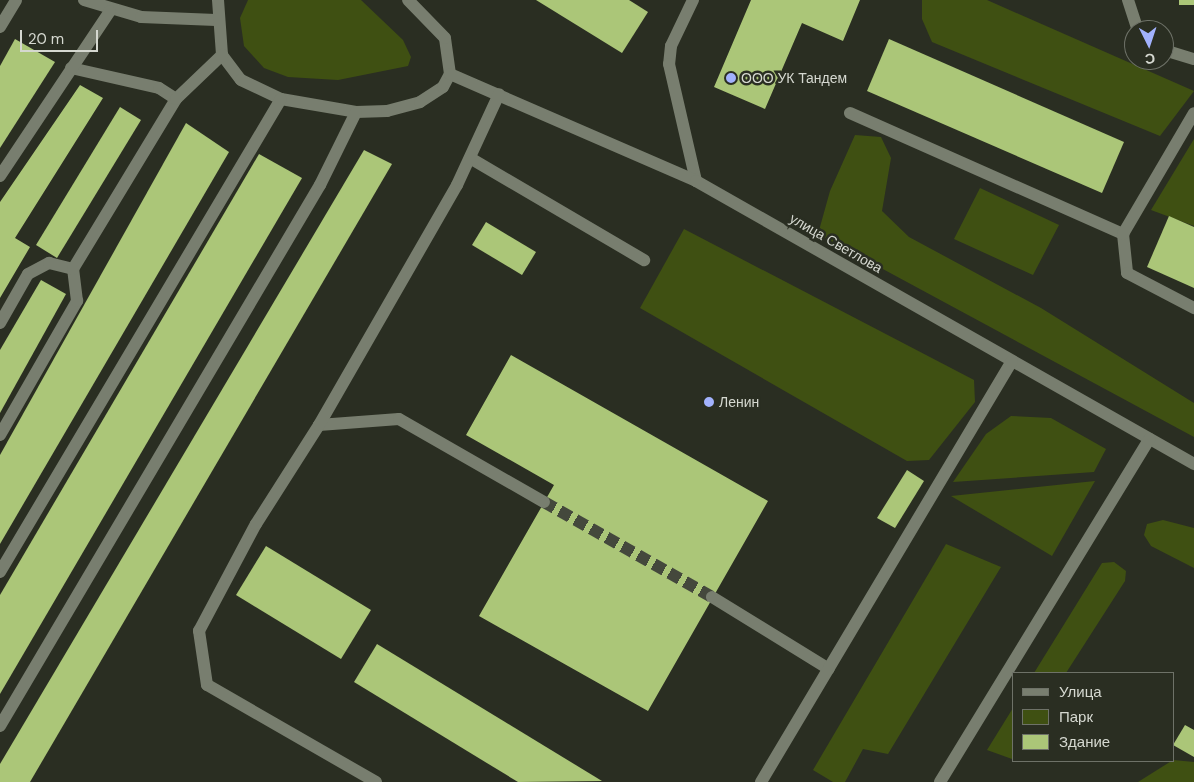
<!DOCTYPE html>
<html>
<head>
<meta charset="utf-8">
<style>
	body { margin:0 }
	#map { position:relative; width:1194px; height:782px; overflow:hidden; background:#2a2e22; font-family:"DM Sans",sans-serif }
	div>[style] { position:absolute }
	.green>* { inset:0; background:#3f5012 }
	.building>* { inset:0; background:#abc678 }
	.minor-tunnel>* { height:12px; margin-top:-6px; transform-origin:0; background:repeating-linear-gradient(90deg,#44483c 0 12px,transparent 0 18px) }
	.minor>* { height:12px; margin:-6px; padding:0 6px; transform-origin:6px; border-radius:6px; background:#787e6f }
	.dots>* { width:14px; height:14px; translate:-50% -50%; box-sizing:border-box; border:2px solid #2a2e22; border-radius:50% }
	span { translate:-50% -50%; white-space:nowrap; text-align:center; line-height:1.15; -webkit-text-stroke:5px #2a2e22; paint-order:stroke }
	.poi-label { font-size:14px; color:#d5d8d0 }
	.left { translate:0 -50%; text-align:left }
	.street-label { font-size:14px; color:#d5d8d0 }
	.legend { position:absolute; left:1012px; top:672px; width:162px; height:90px; box-sizing:border-box; background:#2a2e22; border:1px solid #6e7268; margin:0; padding:6px 9px; list-style:none; font-size:15px; color:#d5d8d0 }
	.legend li { display:flex; align-items:center; gap:10px; height:25px }
	.legend b { width:25px; border:1px solid #6e7268 }
	.north { position:absolute; left:1124px; top:20px; width:50px; height:50px; box-sizing:border-box; background:#2a2e22; border:1px solid #6e7268; border-radius:50%; rotate:176deg; font-size:14px; font-weight:700; line-height:20px; text-align:center; color:#d5d8d0 }
	.north::after { content:''; display:block; margin:auto; width:18px; height:22px; background:#a2b2fd; clip-path:polygon(50% 0,100% 100%,50% 72%,0 100%) }
	.scale { position:absolute; left:20px; top:30px; width:78px; height:22px; box-sizing:border-box; border:2px solid #d5d8d0; border-top:0; padding-left:6px; font-size:15px; line-height:18px; white-space:nowrap; color:#d5d8d0; -webkit-text-stroke:4px #2a2e22; paint-order:stroke }
</style>
</head>
<body>
<div id="map">
	<div class="green">
		<i style="clip-path:polygon(248px 0,361px 0,403px 40px,411px 57px,408px 66px,338px 80px,288px 77px,264px 68px,244px 46px,240px 18px)"></i>
		<i style="clip-path:polygon(922px 0,987px 0,1194px 91px,1160px 136px,932px 42px,922px 19px)"></i>
		<i style="clip-path:polygon(855px 135px,881px 137px,891px 158px,882px 211px,909px 237px,1041px 308px,1194px 403px,1194px 437px,818px 234px,830px 191px)"></i>
		<i style="clip-path:polygon(1194px 139px,1194px 226px,1151px 210px)"></i>
		<i style="clip-path:polygon(980px 188px,1059px 225px,1033px 275px,954px 239px)"></i>
		<i style="clip-path:polygon(684px 229px,974px 380px,975px 402px,929px 460px,907px 461px,640px 308px)"></i>
		<i style="clip-path:polygon(1011px 416px,1051px 418px,1106px 449px,1094px 472px,953px 482px,986px 434px)"></i>
		<i style="clip-path:polygon(1095px 481px,1052px 556px,951px 496px)"></i>
		<i style="clip-path:polygon(1163px 520px,1194px 528px,1194px 568px,1151px 546px,1144px 535px,1147px 524px)"></i>
		<i style="clip-path:polygon(946px 544px,1001px 567px,888px 754px,863px 749px,845px 782px,833px 782px,813px 770px)"></i>
		<i style="clip-path:polygon(1114px 562px,1126px 571px,1125px 581px,1066px 673px,1034px 673px,1102px 563px)"></i>
		<i style="clip-path:polygon(1013px 708px,1013px 758px,1012px 759px,987px 750px)"></i>
		<i style="clip-path:polygon(1173px 760px,1194px 762px,1194px 782px,1138px 782px)"></i>
	</div>
	<div class="building">
		<i style="clip-path:polygon(536px 0,629px 0,648px 12px,622px 53px)"></i>
		<i style="clip-path:polygon(751px 0,860px 0,843px 41px,802px 23px,765px 109px,714px 87px)"></i>
		<i style="clip-path:polygon(1179px 0,1194px 0,1194px 5px,1179px 5px)"></i>
		<i style="clip-path:polygon(15px 39px,55px 62px,0 148px,0 66px)"></i>
		<i style="clip-path:polygon(889px 39px,1124px 142px,1102px 193px,867px 91px)"></i>
		<i style="clip-path:polygon(80px 85px,103px 98px,15px 238px,30px 247px,0 298px,0 202px)"></i>
		<i style="clip-path:polygon(120px 107px,141px 120px,57px 258px,36px 245px)"></i>
		<i style="clip-path:polygon(186px 123px,229px 152px,0 544px,0 455px)"></i>
		<i style="clip-path:polygon(364px 150px,392px 164px,30px 782px,0 782px,0 764px)"></i>
		<i style="clip-path:polygon(259px 154px,302px 178px,0 694px,0 595px)"></i>
		<i style="clip-path:polygon(1169px 216px,1194px 227px,1194px 288px,1147px 267px)"></i>
		<i style="clip-path:polygon(486px 222px,536px 252px,522px 275px,472px 245px)"></i>
		<i style="clip-path:polygon(41px 280px,66px 294px,0 413px,0 350px)"></i>
		<i style="clip-path:polygon(511px 355px,768px 501px,648px 711px,479px 616px,554px 485px,466px 435px)"></i>
		<i style="clip-path:polygon(907px 470px,924px 481px,895px 528px,877px 518px)"></i>
		<i style="clip-path:polygon(266px 546px,371px 610px,341px 659px,236px 595px)"></i>
		<i style="clip-path:polygon(377px 644px,602px 781px,518px 782px,354px 682px)"></i>
		<i style="clip-path:polygon(1185px 725px,1194px 730px,1194px 757px,1173px 745px)"></i>
	</div>
	<div class="minor-tunnel">
		<i style="left:544px;top:502px;width:193px;rotate:29.5deg"></i>
	</div>
	<div class="minor">
		<i style="left:84px;top:0;width:59px;rotate:16.6deg"></i>
		<i style="left:141px;top:17px;width:75px;rotate:2.3deg"></i>
		<i style="left:218px;top:0;width:55px;rotate:85.8deg"></i>
		<i style="left:222px;top:55px;width:31px;rotate:53deg"></i>
		<i style="left:241px;top:80px;width:44px;rotate:25.4deg"></i>
		<i style="left:281px;top:99px;width:76px;rotate:9.8deg"></i>
		<i style="left:356px;top:112px;width:31px;rotate:-2deg"></i>
		<i style="left:387px;top:111px;width:34px;rotate:-15deg"></i>
		<i style="left:420px;top:102px;width:27px;rotate:-33deg"></i>
		<i style="left:443px;top:87px;width:15px;rotate:-62deg"></i>
		<i style="left:450px;top:74px;width:36px;rotate:-98deg"></i>
		<i style="left:445px;top:38px;width:53px;rotate:-134.2deg"></i>
		<i style="left:693px;top:0;width:51px;rotate:115.6deg"></i>
		<i style="left:671px;top:46px;width:18px;rotate:96deg"></i>
		<i style="left:669px;top:64px;width:120px;rotate:77deg"></i>
		<i style="left:1128px;top:0;width:32px;rotate:72deg"></i>
		<i style="left:0;top:27px;width:31px;rotate:-59deg"></i>
		<i style="left:1164px;top:50px;width:31px;rotate:17deg"></i>
		<i style="left:71px;top:68px;width:90px;rotate:12.8deg"></i>
		<i style="left:159px;top:88px;width:20px;rotate:33deg"></i>
		<i style="left:450px;top:74px;width:268px;rotate:23.5deg"></i>
		<i style="left:696px;top:181px;width:573px;rotate:29.61deg"></i>
		<i style="left:850px;top:113px;width:299px;rotate:23.9deg"></i>
		<i style="left:1123px;top:234px;width:39px;rotate:84deg"></i>
		<i style="left:1127px;top:273px;width:76px;rotate:27.6deg"></i>
		<i style="left:470px;top:158px;width:202px;rotate:30.4deg"></i>
		<i style="left:0;top:176px;width:198px;rotate:-56.3deg"></i>
		<i style="left:1123px;top:234px;width:140px;rotate:-59.6deg"></i>
		<i style="left:0;top:323px;width:56px;rotate:-60.3deg"></i>
		<i style="left:28px;top:274px;width:24px;rotate:-28deg"></i>
		<i style="left:49px;top:263px;width:25px;rotate:14deg"></i>
		<i style="left:319px;top:425px;width:80px;rotate:-4.3deg"></i>
		<i style="left:399px;top:419px;width:167px;rotate:29.8deg"></i>
		<i style="left:0;top:435px;width:155px;rotate:-60.1deg"></i>
		<i style="left:77px;top:301px;width:32px;rotate:-97deg"></i>
		<i style="left:73px;top:269px;width:199px;rotate:-58.8deg"></i>
		<i style="left:176px;top:99px;width:64px;rotate:-43.7deg"></i>
		<i style="left:0;top:572px;width:550px;rotate:-59.29deg"></i>
		<i style="left:712px;top:597px;width:137px;rotate:31.6deg"></i>
		<i style="left:0;top:726px;width:629px;rotate:-59.4deg"></i>
		<i style="left:320px;top:185px;width:81px;rotate:-63.7deg"></i>
		<i style="left:376px;top:782px;width:195px;rotate:-150.1deg"></i>
		<i style="left:207px;top:685px;width:55px;rotate:-98.4deg"></i>
		<i style="left:199px;top:631px;width:121px;rotate:-62deg"></i>
		<i style="left:256px;top:524px;width:117px;rotate:-57.5deg"></i>
		<i style="left:319px;top:425px;width:277px;rotate:-60.1deg"></i>
		<i style="left:457px;top:185px;width:100px;rotate:-65.2deg"></i>
		<i style="left:761px;top:782px;width:490px;rotate:-59.2deg"></i>
		<i style="left:940px;top:782px;width:402px;rotate:-58.6deg"></i>
	</div>
	<div class="dots">
		<i style="left:731px;top:78px;background:#a2b2fd"></i>
		<i style="left:709px;top:402px;background:#a2b2fd"></i>
	</div>
	<div class="poi-label">
		<span class="left" style="left:741px;top:78px">ООО УК Тандем</span>
		<span class="left" style="left:719px;top:402px">Ленин</span>
	</div>
	<div class="street-label">
		<span style="left:836px;top:243px;rotate:30deg">улица Светлова</span>
	</div>
	<ul class="legend">
	<li><b style="height:6px;background:#787e6f"></b>Улица</li>
	<li><b style="height:14px;background:#3f5012"></b>Парк</li>
	<li><b style="height:14px;background:#abc678"></b>Здание</li>
	</ul>
	<div class="north">С</div>
	<div class="scale">20 m</div>
</div>
</body>
</html>
